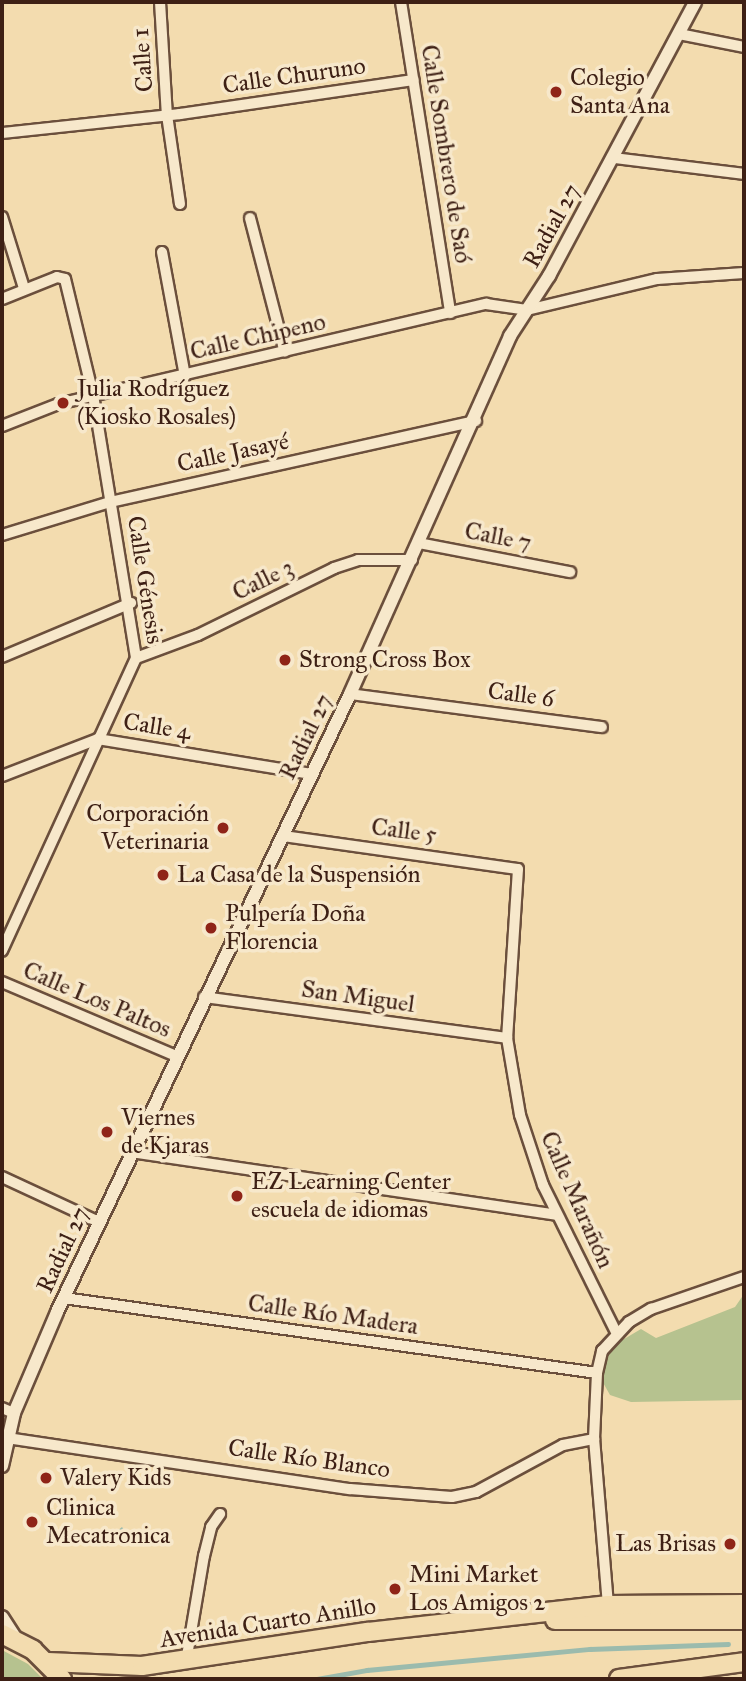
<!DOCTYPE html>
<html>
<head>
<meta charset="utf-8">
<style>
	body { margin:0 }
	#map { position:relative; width:746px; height:1681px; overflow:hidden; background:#f3dcaf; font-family:"IM FELL Great Primer",serif }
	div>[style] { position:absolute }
	.green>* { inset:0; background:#b6c28f }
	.water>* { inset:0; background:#9bbbad }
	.stream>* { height:4.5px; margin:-2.25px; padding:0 2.25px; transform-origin:2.25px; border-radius:2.25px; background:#9bbbad }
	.roads { filter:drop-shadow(2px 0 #6b4f3c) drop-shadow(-2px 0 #6b4f3c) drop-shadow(0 2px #6b4f3c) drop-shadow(0 -2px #6b4f3c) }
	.minor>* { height:10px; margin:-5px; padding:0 5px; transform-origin:5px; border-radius:5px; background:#f7e8cb }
	.tertiary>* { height:12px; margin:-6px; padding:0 6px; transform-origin:6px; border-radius:6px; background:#f7e8cb }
	.trunk>* { height:18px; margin:-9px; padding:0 9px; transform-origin:9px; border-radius:9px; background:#f3dcaf }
	.dots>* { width:19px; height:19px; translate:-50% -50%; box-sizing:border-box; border:4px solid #f7e8cb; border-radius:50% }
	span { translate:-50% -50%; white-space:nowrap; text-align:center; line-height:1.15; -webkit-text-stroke:7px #f7e8cb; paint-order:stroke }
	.street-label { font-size:24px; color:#3e2015 }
	.poi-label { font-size:24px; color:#3e2015 }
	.left { translate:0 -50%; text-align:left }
	.right { translate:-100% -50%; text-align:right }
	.frame { position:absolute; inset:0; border:4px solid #3e2015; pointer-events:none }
</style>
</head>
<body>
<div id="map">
	<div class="green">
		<i style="clip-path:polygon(744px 1294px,744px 1400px,631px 1402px,610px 1395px,601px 1379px,603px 1362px,614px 1345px,641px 1329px,656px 1338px,735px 1307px)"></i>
		<i style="clip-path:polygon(2px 1650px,28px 1664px,43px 1679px,2px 1679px)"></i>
	</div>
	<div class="water">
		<i style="clip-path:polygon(122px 1527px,127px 1534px,139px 1531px,150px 1538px,125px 1545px,116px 1532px)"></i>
	</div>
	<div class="stream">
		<i style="left:317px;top:1679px;width:51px;rotate:-10.2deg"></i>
		<i style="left:367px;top:1670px;width:224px;rotate:-5.4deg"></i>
		<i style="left:590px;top:1649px;width:138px;rotate:-2.1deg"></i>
	</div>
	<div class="roads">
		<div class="minor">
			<i style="left:160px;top:2px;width:113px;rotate:86.5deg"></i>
			<i style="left:167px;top:115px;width:90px;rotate:81.7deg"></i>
			<i style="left:401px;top:2px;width:315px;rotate:81deg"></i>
			<i style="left:679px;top:34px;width:66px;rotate:11.3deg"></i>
			<i style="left:2px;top:133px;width:179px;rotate:-6.1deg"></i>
			<i style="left:180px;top:114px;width:236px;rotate:-8.3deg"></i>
			<i style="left:614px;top:158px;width:131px;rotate:7deg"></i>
			<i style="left:2px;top:217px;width:74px;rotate:72.8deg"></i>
			<i style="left:250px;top:218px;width:138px;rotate:75.4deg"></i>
			<i style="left:162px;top:252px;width:126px;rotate:79.5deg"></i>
			<i style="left:2px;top:299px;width:59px;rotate:-21.8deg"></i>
			<i style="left:57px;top:277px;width:8px;rotate:14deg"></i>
			<i style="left:65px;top:279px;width:119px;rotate:76.4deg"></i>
			<i style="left:93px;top:395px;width:266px;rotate:80.7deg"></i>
			<i style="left:136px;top:658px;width:322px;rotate:114.6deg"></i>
			<i style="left:2px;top:426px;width:60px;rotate:-21.4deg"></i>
			<i style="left:58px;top:404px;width:440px;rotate:-13.2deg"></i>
			<i style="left:486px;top:304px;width:41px;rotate:8.3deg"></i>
			<i style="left:527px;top:310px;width:134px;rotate:-13.4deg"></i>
			<i style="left:657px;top:279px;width:87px;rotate:-3.9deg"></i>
			<i style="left:2px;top:535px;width:113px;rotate:-17deg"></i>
			<i style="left:110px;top:502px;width:375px;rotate:-12.5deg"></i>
			<i style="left:419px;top:543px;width:154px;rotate:10.9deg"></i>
			<i style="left:2px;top:657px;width:140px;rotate:-22.7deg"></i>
			<i style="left:136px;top:658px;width:66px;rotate:-20.4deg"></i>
			<i style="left:198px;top:635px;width:152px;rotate:-26.2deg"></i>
			<i style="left:334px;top:568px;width:25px;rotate:-18deg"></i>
			<i style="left:358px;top:560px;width:54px"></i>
			<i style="left:350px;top:694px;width:254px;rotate:7.5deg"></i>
			<i style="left:2px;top:776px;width:103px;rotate:-21.1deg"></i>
			<i style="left:98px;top:739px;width:216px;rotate:9.3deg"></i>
			<i style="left:283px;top:836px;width:237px;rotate:8deg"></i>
			<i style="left:518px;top:869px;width:169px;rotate:93.7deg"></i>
			<i style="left:507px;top:1038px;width:78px;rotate:80.4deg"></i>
			<i style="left:520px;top:1115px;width:74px;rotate:71.8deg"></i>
			<i style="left:543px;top:1185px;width:164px;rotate:63.6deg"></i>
			<i style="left:2px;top:982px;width:189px;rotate:23deg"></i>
			<i style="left:204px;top:997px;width:306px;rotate:7.7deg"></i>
			<i style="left:131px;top:1152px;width:430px;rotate:8.4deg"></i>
			<i style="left:2px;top:1177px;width:107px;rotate:24.9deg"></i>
			<i style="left:64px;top:1298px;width:538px;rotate:8.01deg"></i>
			<i style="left:2px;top:1408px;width:13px;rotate:23deg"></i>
			<i style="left:7px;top:1438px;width:347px;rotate:8.5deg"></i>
			<i style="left:350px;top:1489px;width:102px;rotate:4.5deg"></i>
			<i style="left:452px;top:1497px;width:25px;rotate:-12deg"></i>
			<i style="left:476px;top:1492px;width:99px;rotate:-28.4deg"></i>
			<i style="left:563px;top:1445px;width:32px;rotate:-11deg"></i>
			<i style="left:608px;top:1605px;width:167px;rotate:-94.8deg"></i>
			<i style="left:594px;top:1439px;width:66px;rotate:-87.4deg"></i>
			<i style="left:597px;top:1373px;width:23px;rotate:-77deg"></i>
			<i style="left:602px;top:1351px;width:40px;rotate:-47deg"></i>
			<i style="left:629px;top:1322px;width:26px;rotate:-31deg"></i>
			<i style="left:651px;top:1309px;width:98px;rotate:-19deg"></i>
			<i style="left:186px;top:1662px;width:108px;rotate:-80.4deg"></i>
			<i style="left:204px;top:1556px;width:30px;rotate:-76deg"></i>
			<i style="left:211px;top:1527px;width:16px;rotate:-55deg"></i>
		</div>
		<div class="tertiary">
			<i style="left:2px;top:1466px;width:54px;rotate:-77.2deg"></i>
			<i style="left:14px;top:1413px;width:110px;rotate:-66.9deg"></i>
			<i style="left:57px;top:1312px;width:684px;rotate:-64.63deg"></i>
			<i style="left:350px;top:694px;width:392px;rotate:-65.9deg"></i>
			<i style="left:510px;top:336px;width:72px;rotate:-57deg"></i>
			<i style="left:549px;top:276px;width:310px;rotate:-61.9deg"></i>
			<i style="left:2px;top:1617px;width:27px;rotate:57deg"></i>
		</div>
		<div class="trunk">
			<i style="left:555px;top:1620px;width:189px"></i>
			<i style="left:2px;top:1634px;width:35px;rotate:27deg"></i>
			<i style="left:33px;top:1650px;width:41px;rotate:45deg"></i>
			<i style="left:48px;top:1662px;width:94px;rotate:2.4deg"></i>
			<i style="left:142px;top:1666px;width:229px;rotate:-8.6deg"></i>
			<i style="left:368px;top:1632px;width:242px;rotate:-6.4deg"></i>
			<i style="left:608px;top:1605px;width:136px;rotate:-0.4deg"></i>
			<i style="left:619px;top:1679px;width:126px;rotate:-7.7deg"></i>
		</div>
	</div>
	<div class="dots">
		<i style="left:556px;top:92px;background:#8f2418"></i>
		<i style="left:63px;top:403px;background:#8f2418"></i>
		<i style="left:285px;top:660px;background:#8f2418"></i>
		<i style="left:223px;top:828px;background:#8f2418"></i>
		<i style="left:163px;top:875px;background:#8f2418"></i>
		<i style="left:211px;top:928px;background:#8f2418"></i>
		<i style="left:107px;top:1132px;background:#8f2418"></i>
		<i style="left:237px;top:1196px;background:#8f2418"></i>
		<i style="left:46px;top:1478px;background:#8f2418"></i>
		<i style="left:32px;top:1522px;background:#8f2418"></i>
		<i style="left:730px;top:1544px;background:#8f2418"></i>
		<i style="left:395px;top:1589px;background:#8f2418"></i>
	</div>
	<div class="street-label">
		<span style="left:143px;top:60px;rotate:-94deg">Calle 1</span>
		<span style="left:294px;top:76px;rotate:-8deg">Calle Churuno</span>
		<span style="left:446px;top:154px;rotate:81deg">Calle Sombrero de Saó</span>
		<span style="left:552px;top:226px;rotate:-61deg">Radial 27</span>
		<span style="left:258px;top:337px;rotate:-13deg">Calle Chipeno</span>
		<span style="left:233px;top:453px;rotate:-12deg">Calle Jasayé</span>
		<span style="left:498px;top:537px;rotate:11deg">Calle 7</span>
		<span style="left:145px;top:580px;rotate:81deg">Calle Génesis</span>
		<span style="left:263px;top:580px;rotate:-26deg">Calle 3</span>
		<span style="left:521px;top:695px;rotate:7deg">Calle 6</span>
		<span style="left:157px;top:727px;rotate:9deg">Calle 4</span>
		<span style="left:306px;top:737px;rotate:-64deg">Radial 27</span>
		<span style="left:404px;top:831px;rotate:7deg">Calle 5</span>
		<span style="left:358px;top:997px;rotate:8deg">San Miguel</span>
		<span style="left:97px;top:1000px;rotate:23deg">Calle Los Paltos</span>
		<span style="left:577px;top:1200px;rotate:66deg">Calle Marañón</span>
		<span style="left:63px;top:1250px;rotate:-65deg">Radial 27</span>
		<span style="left:333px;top:1315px;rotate:8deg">Calle Río Madera</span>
		<span style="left:309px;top:1459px;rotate:8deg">Calle Río Blanco</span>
		<span style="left:268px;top:1623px;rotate:-9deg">Avenida Cuarto Anillo</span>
	</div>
	<div class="poi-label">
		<span class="left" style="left:570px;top:92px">Colegio<br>Santa Ana</span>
		<span class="left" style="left:77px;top:403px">Julia Rodríguez<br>(Kiosko Rosales)</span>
		<span class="left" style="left:299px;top:660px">Strong Cross Box</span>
		<span class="right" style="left:209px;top:828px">Corporación<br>Veterinaria</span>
		<span class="left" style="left:177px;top:875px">La Casa de la Suspensión</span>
		<span class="left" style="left:225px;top:928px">Pulpería Doña<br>Florencia</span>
		<span class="left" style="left:121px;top:1132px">Viernes<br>de Kjaras</span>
		<span class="left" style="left:251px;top:1196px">EZ Learning Center<br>escuela de idiomas</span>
		<span class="left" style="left:60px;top:1478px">Valery Kids</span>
		<span class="left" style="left:46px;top:1522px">Clinica<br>Mecatronica</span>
		<span class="right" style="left:716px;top:1544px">Las Brisas</span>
		<span class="left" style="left:409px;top:1589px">Mini Market<br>Los Amigos 2</span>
	</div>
	<div class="frame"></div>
</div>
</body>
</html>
